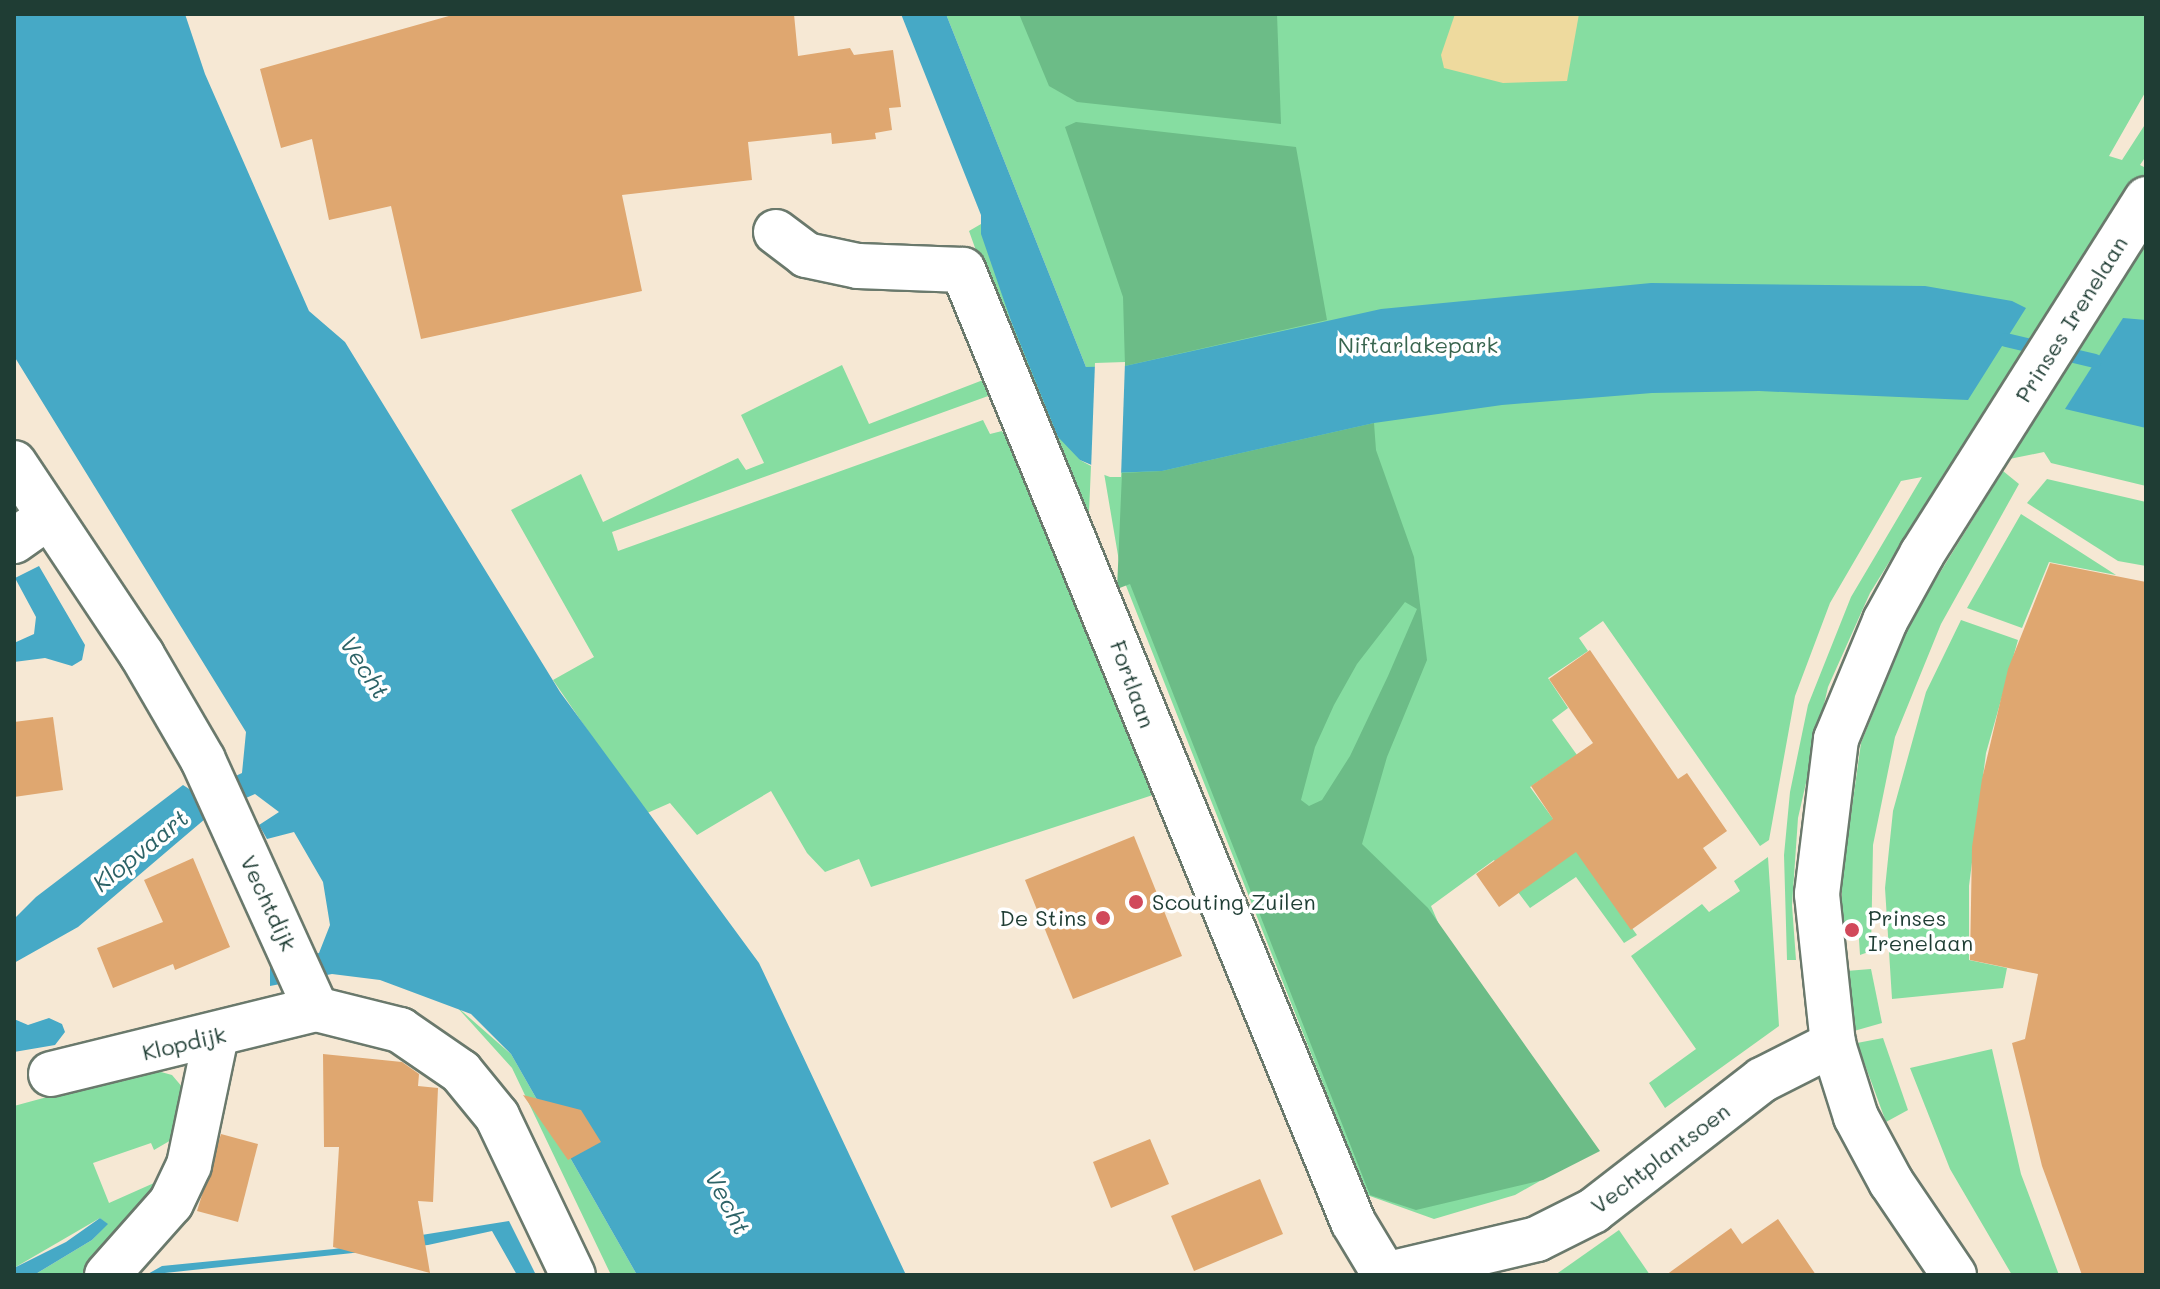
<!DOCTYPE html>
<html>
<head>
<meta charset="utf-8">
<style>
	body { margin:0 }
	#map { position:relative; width:2160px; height:1289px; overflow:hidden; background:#f6e8d4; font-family:Mali,sans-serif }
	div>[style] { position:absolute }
	.green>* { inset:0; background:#86dda1 }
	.forest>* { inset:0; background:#6cbc87 }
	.sand>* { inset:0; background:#eeda9e }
	.water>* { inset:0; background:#46a9c6 }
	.pier>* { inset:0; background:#f6e8d4 }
	.stream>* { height:14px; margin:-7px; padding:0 7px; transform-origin:7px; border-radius:7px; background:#46a9c6 }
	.building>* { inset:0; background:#dfa770 }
	.roads { filter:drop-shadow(2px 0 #6a796c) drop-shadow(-2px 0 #6a796c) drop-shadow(0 2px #6a796c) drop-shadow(0 -2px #6a796c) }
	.minor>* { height:44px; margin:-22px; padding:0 22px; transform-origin:22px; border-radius:22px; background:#fff }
	.tertiary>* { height:44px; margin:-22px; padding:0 22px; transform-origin:22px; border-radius:22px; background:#fff }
	.dots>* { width:22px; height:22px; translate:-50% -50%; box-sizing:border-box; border:4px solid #fff; border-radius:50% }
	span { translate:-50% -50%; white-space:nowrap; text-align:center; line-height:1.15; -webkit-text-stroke:7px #fff; paint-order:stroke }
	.street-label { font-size:22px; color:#1f3d34 }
	.park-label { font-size:22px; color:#39654f }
	.poi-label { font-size:22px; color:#1f3d34 }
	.left { translate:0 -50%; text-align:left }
	.right { translate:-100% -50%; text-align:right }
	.water-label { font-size:24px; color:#2d6367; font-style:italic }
	.frame { position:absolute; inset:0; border:16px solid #1f3d34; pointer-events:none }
</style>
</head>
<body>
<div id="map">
	<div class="green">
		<i style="clip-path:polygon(946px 14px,2146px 14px,2146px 91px,2109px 156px,2122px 160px,2146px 123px,2146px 156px,2140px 165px,2146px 168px,2146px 486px,2051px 463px,2044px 452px,1945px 472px,1870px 593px,1828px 687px,1798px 818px,1792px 905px,1796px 960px,1787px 960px,1784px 855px,1790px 792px,1808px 705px,1851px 597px,1922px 477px,1901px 481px,1830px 603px,1795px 696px,1769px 840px,1760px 846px,1603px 621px,1579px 638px,1588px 651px,1548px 678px,1568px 708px,1552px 720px,1577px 755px,1530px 787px,1637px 935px,1624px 943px,1576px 877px,1530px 908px,1494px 860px,1431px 906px,1468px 992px,1570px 1164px,1515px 1195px,1434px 1219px,1367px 1195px,1121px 573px,1086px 367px)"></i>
		<i style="clip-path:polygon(981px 224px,1011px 321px,1080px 460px,1091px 466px,1089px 513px,1079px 513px,979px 259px,969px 231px)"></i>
		<i style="clip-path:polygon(842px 365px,869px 424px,996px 375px,1002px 391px,612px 532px,618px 551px,983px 420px,990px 434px,1002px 431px,1008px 442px,1020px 436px,1159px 793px,871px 887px,859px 859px,825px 872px,807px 853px,771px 791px,697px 835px,670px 803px,645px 814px,553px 680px,594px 657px,511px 510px,581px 474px,603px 522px,738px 458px,746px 470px,764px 463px,741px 415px)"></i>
		<i style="clip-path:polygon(2003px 471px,2019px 484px,1941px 624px,1895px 737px,1873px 845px,1871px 951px,1860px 955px,1858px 924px,1842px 923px,1842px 878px,1861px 743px,1913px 616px)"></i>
		<i style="clip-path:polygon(2047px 479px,2146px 502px,2146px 566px,2118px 561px,2027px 503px)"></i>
		<i style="clip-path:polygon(2021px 514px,2116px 575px,2049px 562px,2022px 628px,1967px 608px)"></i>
		<i style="clip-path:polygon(1961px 620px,2018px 640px,1986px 753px,1969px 886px,1969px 960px,2007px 968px,2003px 988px,1892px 999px,1885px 888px,1893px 811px,1926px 692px)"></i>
		<i style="clip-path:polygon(1768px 857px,1779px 1026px,1665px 1108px,1649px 1083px,1696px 1049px,1631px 956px,1702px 904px,1709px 912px,1740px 891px,1734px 881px)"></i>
		<i style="clip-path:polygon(1871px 969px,1882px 1023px,1854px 1031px,1846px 971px)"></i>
		<i style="clip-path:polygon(456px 1006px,511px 1054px,637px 1275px,611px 1275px,512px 1068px)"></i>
		<i style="clip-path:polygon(1883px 1038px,1908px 1110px,1886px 1122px,1857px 1043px)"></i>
		<i style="clip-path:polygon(1992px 1049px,2021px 1174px,2059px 1275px,2012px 1275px,1950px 1169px,1910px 1068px)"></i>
		<i style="clip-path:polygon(150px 1069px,172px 1075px,189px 1095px,185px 1132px,154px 1150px,151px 1143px,93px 1163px,109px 1203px,172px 1175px,92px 1275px,34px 1275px,92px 1240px,107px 1224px,100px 1218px,14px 1268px,14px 1106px)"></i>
		<i style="clip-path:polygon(1619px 1230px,1650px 1275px,1555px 1275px)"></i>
	</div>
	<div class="forest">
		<i style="clip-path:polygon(1019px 14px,1277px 14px,1281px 124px,1077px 102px,1049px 86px)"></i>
		<i style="clip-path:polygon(1076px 122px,1296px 147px,1327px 320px,1125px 366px,1123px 297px,1065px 127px)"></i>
		<i style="clip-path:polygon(evenodd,1374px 423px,1376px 450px,1414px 557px,1427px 660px,1387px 757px,1362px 844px,1428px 908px,1600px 1151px,1543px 1180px,1416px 1210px,1370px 1195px,1130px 584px,1117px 589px,1122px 473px,1162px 471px,1374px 423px,1405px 602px,1417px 609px,1388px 676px,1350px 756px,1322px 800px,1309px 806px,1301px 800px,1315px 747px,1334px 705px,1357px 664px,1405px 602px)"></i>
	</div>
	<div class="sand">
		<i style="clip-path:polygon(1455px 14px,1579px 14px,1567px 81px,1503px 83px,1444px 68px,1441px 55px)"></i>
	</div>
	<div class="water">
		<i style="clip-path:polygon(14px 14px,185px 14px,205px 74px,309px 311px,345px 342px,560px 692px,759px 963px,906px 1275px,637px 1275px,511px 1054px,471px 1014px,380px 980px,332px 974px,270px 986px,270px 964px,319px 953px,330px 925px,323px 882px,294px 832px,267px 839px,259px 825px,279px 812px,255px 794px,212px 813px,78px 927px,14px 963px,14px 919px,36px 897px,183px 785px,197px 794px,242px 773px,246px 732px,14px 356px)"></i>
		<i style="clip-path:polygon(901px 14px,946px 14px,1086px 367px,1125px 366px,1381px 309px,1651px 283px,1925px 286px,2012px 301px,2026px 308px,1968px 400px,1759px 391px,1652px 393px,1502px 405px,1374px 423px,1162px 471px,1110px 473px,1080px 460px,1058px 437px,1011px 321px,981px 234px,981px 215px)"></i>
		<i style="clip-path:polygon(2123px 318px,2146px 320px,2146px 428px,2065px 409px)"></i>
		<i style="clip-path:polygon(39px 566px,85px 645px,82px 660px,72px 666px,45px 658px,14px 662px,14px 643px,34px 634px,36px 617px,15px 578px)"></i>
		<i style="clip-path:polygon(49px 1018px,62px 1024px,65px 1032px,55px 1045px,14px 1052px,14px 1019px,28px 1025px)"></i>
		<i style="clip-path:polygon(100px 1218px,108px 1224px,92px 1240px,34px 1275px,14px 1275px,14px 1268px,66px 1242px)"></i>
		<i style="clip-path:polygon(509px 1221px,536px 1275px,517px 1275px,492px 1231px,428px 1245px,146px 1275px,162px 1266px,334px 1249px)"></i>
	</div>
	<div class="pier">
		<i style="clip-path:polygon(1125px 362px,1121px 477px,1110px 477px,1091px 470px,1095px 363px)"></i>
	</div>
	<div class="stream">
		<i style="left:2006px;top:340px;width:91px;rotate:13.3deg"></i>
	</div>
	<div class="building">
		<i style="clip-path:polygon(456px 14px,794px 14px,798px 56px,850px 48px,854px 55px,893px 50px,901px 107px,889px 108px,892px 130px,875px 133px,876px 139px,832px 144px,831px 133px,748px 142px,752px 180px,622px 195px,642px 291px,421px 339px,391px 206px,329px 220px,312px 139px,281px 148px,260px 69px)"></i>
		<i style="clip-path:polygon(2050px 563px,2146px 582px,2146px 1275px,2082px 1275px,2042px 1166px,2012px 1043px,2025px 1039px,2038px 974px,1970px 960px,1972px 847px,1982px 779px,2008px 669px)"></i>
		<i style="clip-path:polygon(1590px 650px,1678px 779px,1687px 773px,1727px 831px,1703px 848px,1717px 868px,1631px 930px,1576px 852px,1499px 907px,1476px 874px,1553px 819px,1531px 786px,1593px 743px,1549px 679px)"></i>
		<i style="clip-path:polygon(53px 717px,63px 790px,14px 797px,14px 722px)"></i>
		<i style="clip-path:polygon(1134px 836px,1182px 956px,1073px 999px,1025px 880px)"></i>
		<i style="clip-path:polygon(193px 858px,230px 947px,175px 970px,173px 964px,113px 988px,97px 948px,163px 922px,144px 880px)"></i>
		<i style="clip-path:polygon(323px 1054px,402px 1062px,419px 1074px,418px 1086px,438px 1088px,433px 1202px,418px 1201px,430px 1273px,333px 1247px,339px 1147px,324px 1147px)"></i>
		<i style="clip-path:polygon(523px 1095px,581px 1110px,601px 1142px,568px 1160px)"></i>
		<i style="clip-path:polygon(221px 1134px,258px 1144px,238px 1222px,197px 1211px)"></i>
		<i style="clip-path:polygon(1150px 1139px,1169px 1184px,1111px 1208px,1093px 1162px)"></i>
		<i style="clip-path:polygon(1260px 1179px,1283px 1234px,1194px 1271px,1171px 1216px)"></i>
		<i style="clip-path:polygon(1778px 1219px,1816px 1275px,1666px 1275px,1731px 1228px,1742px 1244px)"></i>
	</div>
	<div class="roads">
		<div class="minor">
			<i style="left:776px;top:232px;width:38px;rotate:37deg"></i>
			<i style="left:806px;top:255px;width:53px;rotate:11.9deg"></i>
			<i style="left:858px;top:266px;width:105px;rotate:2.2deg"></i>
			<i style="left:963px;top:270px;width:1029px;rotate:67.72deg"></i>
			<i style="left:1353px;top:1222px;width:62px;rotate:58.9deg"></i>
			<i style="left:14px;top:463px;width:231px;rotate:56.3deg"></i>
			<i style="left:142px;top:655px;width:121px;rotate:59.8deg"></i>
			<i style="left:203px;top:760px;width:273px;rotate:65.6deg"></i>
			<i style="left:14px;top:541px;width:42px;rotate:-35.2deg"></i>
			<i style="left:51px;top:1074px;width:273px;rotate:-13.8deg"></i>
			<i style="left:316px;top:1009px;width:87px;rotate:14deg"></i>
			<i style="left:400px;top:1030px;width:74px;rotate:34.5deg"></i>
			<i style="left:461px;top:1072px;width:57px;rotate:50.7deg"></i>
			<i style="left:497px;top:1116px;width:176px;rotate:64.5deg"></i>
			<i style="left:107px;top:1275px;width:96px;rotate:-48.4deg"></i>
			<i style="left:171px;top:1203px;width:42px;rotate:-64.7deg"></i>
			<i style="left:189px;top:1165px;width:132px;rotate:-78.2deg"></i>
			<i style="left:1385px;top:1275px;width:156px;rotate:-13.3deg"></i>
			<i style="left:1537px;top:1239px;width:63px;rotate:-26.6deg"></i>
			<i style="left:1593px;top:1211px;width:214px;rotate:-37.8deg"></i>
			<i style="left:1762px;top:1080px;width:80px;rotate:-26.9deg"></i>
		</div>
		<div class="tertiary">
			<i style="left:1954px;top:1275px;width:112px;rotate:-124.1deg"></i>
			<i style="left:1891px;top:1182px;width:74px;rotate:-118.3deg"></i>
			<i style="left:1856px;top:1117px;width:77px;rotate:-107.5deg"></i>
			<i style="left:1833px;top:1044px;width:151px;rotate:-96.1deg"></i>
			<i style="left:1817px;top:894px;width:156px;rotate:-83deg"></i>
			<i style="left:1836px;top:739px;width:128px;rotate:-67.4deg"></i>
			<i style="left:1885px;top:621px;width:77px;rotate:-61.1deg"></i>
			<i style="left:1922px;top:554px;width:420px;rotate:-57.7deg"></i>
		</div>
	</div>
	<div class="dots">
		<i style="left:1136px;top:902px;background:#d1495b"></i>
		<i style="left:1103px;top:918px;background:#d1495b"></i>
		<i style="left:1852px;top:930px;background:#d1495b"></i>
	</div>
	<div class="street-label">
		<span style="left:2071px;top:319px;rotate:-58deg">Prinses Irenelaan</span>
		<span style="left:1133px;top:684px;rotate:70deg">Fortlaan</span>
		<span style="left:269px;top:903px;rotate:65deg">Vechtdijk</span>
		<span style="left:184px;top:1043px;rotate:-13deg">Klopdijk</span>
		<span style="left:1660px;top:1158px;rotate:-37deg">Vechtplantsoen</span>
	</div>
	<div class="park-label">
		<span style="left:1418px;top:345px">Niftarlakepark</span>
	</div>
	<div class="poi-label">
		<span class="left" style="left:1152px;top:902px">Scouting Zuilen</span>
		<span class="left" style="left:1868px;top:930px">Prinses<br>Irenelaan</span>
		<span class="right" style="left:1087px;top:918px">De Stins</span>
	</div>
	<div class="water-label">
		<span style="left:365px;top:667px;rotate:57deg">Vecht</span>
		<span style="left:140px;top:850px;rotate:-39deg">Klopvaart</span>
		<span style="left:728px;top:1202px;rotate:62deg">Vecht</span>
	</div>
	<div class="frame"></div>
</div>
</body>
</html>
